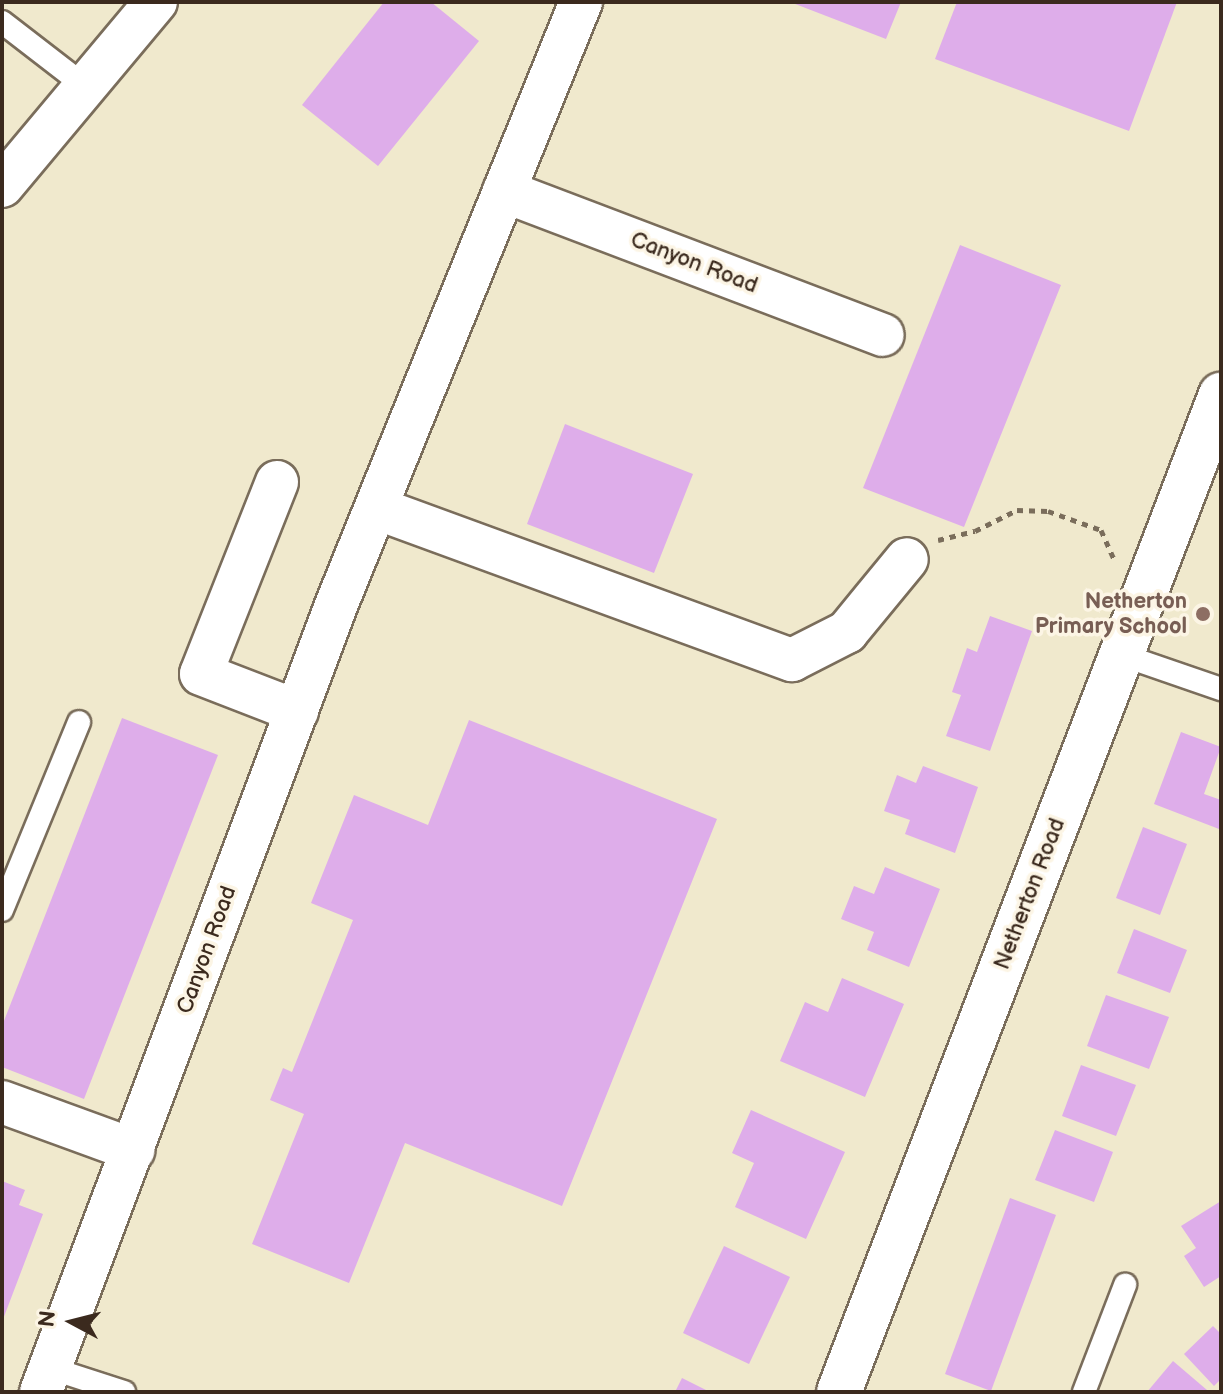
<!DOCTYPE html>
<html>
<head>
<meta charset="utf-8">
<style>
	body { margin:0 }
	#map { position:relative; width:1223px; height:1394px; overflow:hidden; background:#f0e9cd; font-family:"Balsamiq Sans",sans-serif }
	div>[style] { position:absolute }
	.building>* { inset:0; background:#deadea }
	.path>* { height:5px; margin-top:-2.5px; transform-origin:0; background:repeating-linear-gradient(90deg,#7a6d5b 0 6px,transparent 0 12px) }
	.roads { filter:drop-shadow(2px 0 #7a6d5b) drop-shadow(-2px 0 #7a6d5b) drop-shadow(0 2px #7a6d5b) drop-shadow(0 -2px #7a6d5b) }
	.service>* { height:22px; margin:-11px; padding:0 11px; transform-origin:11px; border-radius:11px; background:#fff }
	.minor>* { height:42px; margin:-21px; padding:0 21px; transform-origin:21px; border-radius:21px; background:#fff }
	.secondary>* { height:44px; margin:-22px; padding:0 22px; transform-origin:22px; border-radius:22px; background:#fff }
	.dots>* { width:22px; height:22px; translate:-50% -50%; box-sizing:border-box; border:4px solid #fcf5e5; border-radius:50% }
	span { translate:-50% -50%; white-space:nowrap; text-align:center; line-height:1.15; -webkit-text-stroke:7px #fcf5e5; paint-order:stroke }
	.street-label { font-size:22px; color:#3b2a1e }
	.education-label { font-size:22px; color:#785e54; font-weight:700 }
	.right { translate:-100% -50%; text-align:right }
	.frame { position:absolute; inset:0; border:4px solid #3b2a1e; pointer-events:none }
	.north { position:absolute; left:32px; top:1282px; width:80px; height:80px; -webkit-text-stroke:6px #fcf5e5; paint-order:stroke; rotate:277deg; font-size:22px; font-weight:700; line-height:32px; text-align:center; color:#3b2a1e }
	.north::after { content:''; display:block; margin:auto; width:28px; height:36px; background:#3b2a1e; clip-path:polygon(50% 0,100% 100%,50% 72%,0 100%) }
</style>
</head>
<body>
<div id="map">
	<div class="building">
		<i style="clip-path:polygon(384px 2px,431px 2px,479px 41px,378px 166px,302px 105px)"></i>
		<i style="clip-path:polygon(790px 2px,901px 2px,886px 39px)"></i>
		<i style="clip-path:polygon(957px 2px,1177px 2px,1129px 131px,935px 59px)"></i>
		<i style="clip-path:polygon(960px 245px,1061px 285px,964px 527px,863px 488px)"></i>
		<i style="clip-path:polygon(565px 424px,693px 474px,654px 573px,527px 524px)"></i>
		<i style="clip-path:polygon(990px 616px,1032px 631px,990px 751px,946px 736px,961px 695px,952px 692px,967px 648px,977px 652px)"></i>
		<i style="clip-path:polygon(122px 718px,218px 755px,84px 1099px,2px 1067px,2px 1026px)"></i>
		<i style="clip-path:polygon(469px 720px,717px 819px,562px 1206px,405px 1143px,349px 1283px,252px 1244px,304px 1114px,270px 1100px,283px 1068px,292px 1072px,353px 920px,311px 903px,354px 795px,428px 825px)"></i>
		<i style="clip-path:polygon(1181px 732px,1221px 747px,1204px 794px,1221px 800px,1219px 829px,1154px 804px)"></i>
		<i style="clip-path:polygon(923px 766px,978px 787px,955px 853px,905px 834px,910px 820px,884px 811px,897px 775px,916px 783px)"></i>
		<i style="clip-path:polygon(1143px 827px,1187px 844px,1160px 915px,1116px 898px)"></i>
		<i style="clip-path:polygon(885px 867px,940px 889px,909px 967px,867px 950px,874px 932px,841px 919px,854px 886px,874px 894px)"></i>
		<i style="clip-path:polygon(1134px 929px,1187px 950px,1170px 993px,1117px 973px)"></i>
		<i style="clip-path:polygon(842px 978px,904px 1004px,865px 1097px,780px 1061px,805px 1002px,828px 1012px)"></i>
		<i style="clip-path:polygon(1106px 995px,1169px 1017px,1149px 1069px,1087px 1046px)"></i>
		<i style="clip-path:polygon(1081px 1065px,1136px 1085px,1116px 1136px,1062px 1116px)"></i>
		<i style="clip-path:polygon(751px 1110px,845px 1152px,806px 1239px,735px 1207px,754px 1163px,732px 1153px)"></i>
		<i style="clip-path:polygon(1055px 1130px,1113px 1152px,1094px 1202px,1035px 1180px)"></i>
		<i style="clip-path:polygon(2px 1181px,25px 1190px,19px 1205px,43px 1214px,2px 1322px)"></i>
		<i style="clip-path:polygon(1010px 1198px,1056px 1215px,991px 1391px,945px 1374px)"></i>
		<i style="clip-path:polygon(1221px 1201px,1221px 1276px,1204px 1287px,1184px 1256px,1196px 1248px,1181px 1226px)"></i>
		<i style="clip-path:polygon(724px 1246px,790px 1277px,749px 1364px,683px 1333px)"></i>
		<i style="clip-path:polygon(1213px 1326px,1221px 1334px,1221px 1379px,1214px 1386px,1184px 1354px)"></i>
		<i style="clip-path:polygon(1173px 1361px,1207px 1390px,1206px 1392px,1147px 1392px)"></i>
		<i style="clip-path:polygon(682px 1378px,710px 1392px,675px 1392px)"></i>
	</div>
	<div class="path">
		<i style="left:938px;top:540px;width:38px;rotate:-14deg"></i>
		<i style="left:975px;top:531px;width:47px;rotate:-26.6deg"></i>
		<i style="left:1017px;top:510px;width:31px;rotate:2deg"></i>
		<i style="left:1048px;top:511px;width:56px;rotate:19.7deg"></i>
		<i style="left:1101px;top:530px;width:34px;rotate:66deg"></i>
	</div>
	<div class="roads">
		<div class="service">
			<i style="left:2px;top:22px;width:106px;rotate:37.7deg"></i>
			<i style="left:1122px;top:655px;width:105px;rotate:19deg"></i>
			<i style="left:2px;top:910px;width:203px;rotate:-67.7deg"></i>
			<i style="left:50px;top:1368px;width:78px;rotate:18deg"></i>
			<i style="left:1084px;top:1392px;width:115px;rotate:-69deg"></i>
		</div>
		<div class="minor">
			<i style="left:2px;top:186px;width:240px;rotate:-50.1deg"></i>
			<i style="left:504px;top:191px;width:405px;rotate:20.8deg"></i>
			<i style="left:277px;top:482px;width:206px;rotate:111.6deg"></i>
			<i style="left:201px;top:674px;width:103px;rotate:21.1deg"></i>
			<i style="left:376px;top:508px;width:443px;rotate:20.1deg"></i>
			<i style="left:792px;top:660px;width:62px;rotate:-27deg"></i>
			<i style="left:847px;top:632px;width:94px;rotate:-50.6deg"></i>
			<i style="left:2px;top:1102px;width:140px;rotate:20.1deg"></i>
			<i style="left:41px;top:1392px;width:837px;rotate:-69.44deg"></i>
			<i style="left:335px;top:608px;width:654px;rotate:-67.91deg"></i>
		</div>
		<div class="secondary">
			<i style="left:839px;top:1392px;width:1068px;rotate:-69.04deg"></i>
		</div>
	</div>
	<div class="dots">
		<i style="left:1203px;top:614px;background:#8d6e63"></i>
	</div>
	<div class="street-label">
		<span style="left:694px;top:263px;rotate:21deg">Canyon Road</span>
		<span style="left:1030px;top:894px;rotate:-69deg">Netherton Road</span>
		<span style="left:207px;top:950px;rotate:-70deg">Canyon Road</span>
	</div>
	<div class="education-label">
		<span class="right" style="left:1187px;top:614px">Netherton<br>Primary School</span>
	</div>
	<div class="frame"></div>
	<div class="north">N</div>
</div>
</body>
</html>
